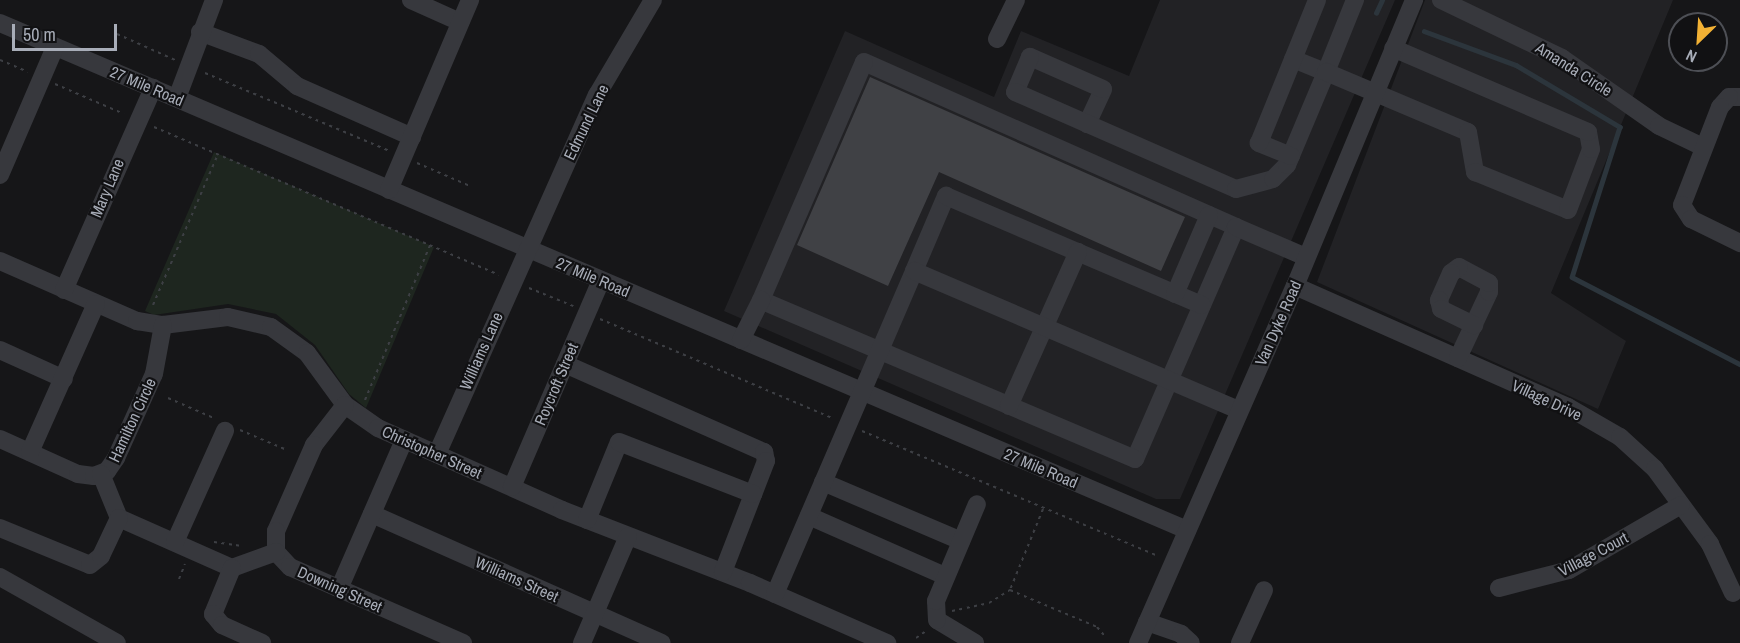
<!DOCTYPE html>
<html>
<head>
<meta charset="utf-8">
<style>
	body { margin:0 }
	#map { position:relative; width:1740px; height:643px; overflow:hidden; background:#161618; font-family:"Archivo Narrow",sans-serif }
	div>[style] { position:absolute }
	.built>* { inset:0; background:#222225 }
	.green>* { inset:0; background:#1e261f }
	.stream>* { height:4.5px; margin:-2.25px; padding:0 2.25px; transform-origin:2.25px; border-radius:2.25px; background:#2c353c }
	.building>* { inset:0; background:#404145 }
	.path>* { height:2px; margin-top:-1px; transform-origin:0; background:repeating-linear-gradient(90deg,#3d3f44 0 3px,transparent 0 7.5px) }
	.minor>* { height:18px; margin:-9px; padding:0 9px; transform-origin:9px; border-radius:9px; background:#37383d }
	span { translate:-50% -50%; white-space:nowrap; text-align:center; line-height:1.15; -webkit-text-stroke:4.5px #111113; paint-order:stroke }
	.street-label { font-size:16px; color:#a8adb8 }
	.north { position:absolute; left:1668px; top:12px; width:60px; height:60px; box-sizing:border-box; background:#111113; border:2px solid #4d4f55; border-radius:50%; rotate:205deg; font-size:16px; font-weight:700; line-height:24px; text-align:center; color:#a8adb8 }
	.north::after { content:''; display:block; margin:auto; width:21px; height:27px; background:#f2b134; clip-path:polygon(50% 0,100% 100%,50% 72%,0 100%) }
	.scale { position:absolute; left:12px; top:24px; width:105px; height:27px; box-sizing:border-box; border:3px solid #a8adb8; border-top:0; padding-left:8px; font-size:18px; line-height:21px; white-space:nowrap; color:#a8adb8; -webkit-text-stroke:4px #111113; paint-order:stroke }
</style>
</head>
<body>
<div id="map">
	<div class="built">
		<i style="clip-path:polygon(1160px 0,1395px 0,1180px 499px,1156px 499px,724px 311px,845px 31px,994px 97px,1021px 31px,1129px 76px)"></i>
		<i style="clip-path:polygon(1425px 0,1673px 0,1551px 293px,1626px 341px,1598px 409px,1317px 282px)"></i>
	</div>
	<div class="green">
		<i style="clip-path:polygon(214px 152px,434px 247px,366px 408px,349px 394px,315px 345px,276px 314px,228px 304px,154px 315px,145px 311px)"></i>
	</div>
	<div class="stream">
		<i style="left:1376px;top:13px;width:14px;rotate:-65deg"></i>
		<i style="left:1424px;top:31px;width:98px;rotate:20.3deg"></i>
		<i style="left:1516px;top:65px;width:121px;rotate:30.8deg"></i>
		<i style="left:1620px;top:127px;width:157px;rotate:107.7deg"></i>
		<i style="left:1572px;top:277px;width:189px;rotate:27.4deg"></i>
	</div>
	<div class="building">
		<i style="clip-path:polygon(870px 77px,1185px 217px,1161px 271px,939px 172px,888px 286px,797px 245px)"></i>
	</div>
	<div class="path">
		<i style="left:117px;top:34px;width:64px;rotate:24.1deg"></i>
		<i style="left:0;top:60px;width:30px;rotate:23deg"></i>
		<i style="left:205px;top:73px;width:201px;rotate:22.9deg"></i>
		<i style="left:55px;top:84px;width:75px;rotate:23.5deg"></i>
		<i style="left:154px;top:127px;width:375px;rotate:23.2deg"></i>
		<i style="left:417px;top:163px;width:58px;rotate:23.5deg"></i>
		<i style="left:529px;top:288px;width:48px;rotate:22.2deg"></i>
		<i style="left:153px;top:305px;width:164px;rotate:-66.7deg"></i>
		<i style="left:600px;top:319px;width:252px;rotate:23.1deg"></i>
		<i style="left:168px;top:398px;width:52px;rotate:23.6deg"></i>
		<i style="left:365px;top:400px;width:168px;rotate:-67.2deg"></i>
		<i style="left:240px;top:430px;width:51px;rotate:23.1deg"></i>
		<i style="left:862px;top:431px;width:321px;rotate:22.9deg"></i>
		<i style="left:1043px;top:509px;width:87px;rotate:112.2deg"></i>
		<i style="left:1010px;top:590px;width:95px;rotate:23deg"></i>
		<i style="left:1097px;top:627px;width:11px;rotate:49deg"></i>
		<i style="left:214px;top:542px;width:30px;rotate:8deg"></i>
		<i style="left:179px;top:579px;width:16px;rotate:-68deg"></i>
		<i style="left:952px;top:611px;width:38px;rotate:-12deg"></i>
		<i style="left:989px;top:603px;width:25px;rotate:-32deg"></i>
		<i style="left:916px;top:638px;width:12px;rotate:-35deg"></i>
	</div>
	<div class="minor">
		<i style="left:411px;top:0;width:54px;rotate:24.2deg"></i>
		<i style="left:1441px;top:0;width:134px;rotate:25.6deg"></i>
		<i style="left:1562px;top:58px;width:118px;rotate:35deg"></i>
		<i style="left:1659px;top:126px;width:49px;rotate:25.5deg"></i>
		<i style="left:0;top:23px;width:1291px;rotate:23.13deg"></i>
		<i style="left:200px;top:32px;width:63px;rotate:20.4deg"></i>
		<i style="left:259px;top:54px;width:50px;rotate:40.1deg"></i>
		<i style="left:297px;top:86px;width:126px;rotate:23.9deg"></i>
		<i style="left:997px;top:39px;width:43px;rotate:-64deg"></i>
		<i style="left:1293px;top:59px;width:35px;rotate:22deg"></i>
		<i style="left:1326px;top:72px;width:78px;rotate:-68.1deg"></i>
		<i style="left:864px;top:62px;width:407px;rotate:23.9deg"></i>
		<i style="left:1236px;top:227px;width:253px;rotate:113.5deg"></i>
		<i style="left:1135px;top:459px;width:406px;rotate:-157deg"></i>
		<i style="left:761px;top:300px;width:259px;rotate:-66.6deg"></i>
		<i style="left:1740px;top:97px;width:11px;rotate:180deg"></i>
		<i style="left:1729px;top:97px;width:13px;rotate:132deg"></i>
		<i style="left:1720px;top:107px;width:105px;rotate:111.2deg"></i>
		<i style="left:1682px;top:205px;width:17px;rotate:57deg"></i>
		<i style="left:1691px;top:219px;width:55px;rotate:26.1deg"></i>
		<i style="left:177px;top:98px;width:105px;rotate:-69.3deg"></i>
		<i style="left:1087px;top:124px;width:38px;rotate:-65deg"></i>
		<i style="left:1103px;top:89px;width:80px;rotate:-156.3deg"></i>
		<i style="left:1030px;top:57px;width:38px;rotate:113deg"></i>
		<i style="left:1015px;top:92px;width:241px;rotate:23.7deg"></i>
		<i style="left:1236px;top:189px;width:38px;rotate:-15deg"></i>
		<i style="left:1273px;top:179px;width:20px;rotate:-45deg"></i>
		<i style="left:1287px;top:165px;width:101px;rotate:-67.2deg"></i>
		<i style="left:1326px;top:72px;width:154px;rotate:22.9deg"></i>
		<i style="left:1468px;top:132px;width:41px;rotate:80.1deg"></i>
		<i style="left:1475px;top:172px;width:100px;rotate:22.2deg"></i>
		<i style="left:1568px;top:210px;width:65px;rotate:-69.3deg"></i>
		<i style="left:1591px;top:149px;width:17px;rotate:-100deg"></i>
		<i style="left:1588px;top:132px;width:212px;rotate:-156.7deg"></i>
		<i style="left:1291px;top:156px;width:35px;rotate:-158deg"></i>
		<i style="left:1259px;top:143px;width:154px;rotate:-67.9deg"></i>
		<i style="left:0;top:175px;width:139px;rotate:-66.7deg"></i>
		<i style="left:389px;top:190px;width:207px;rotate:-66.9deg"></i>
		<i style="left:1236px;top:227px;width:76px;rotate:23.2deg"></i>
		<i style="left:0;top:261px;width:150px;rotate:23.7deg"></i>
		<i style="left:137px;top:321px;width:26px;rotate:9deg"></i>
		<i style="left:163px;top:325px;width:65px;rotate:-7deg"></i>
		<i style="left:228px;top:317px;width:44px;rotate:13.1deg"></i>
		<i style="left:271px;top:327px;width:44px;rotate:35.8deg"></i>
		<i style="left:307px;top:353px;width:64px;rotate:53.8deg"></i>
		<i style="left:345px;top:405px;width:40px;rotate:34.9deg"></i>
		<i style="left:378px;top:428px;width:201px;rotate:24deg"></i>
		<i style="left:562px;top:510px;width:202px;rotate:21.2deg"></i>
		<i style="left:750px;top:583px;width:150px;rotate:23.7deg"></i>
		<i style="left:914px;top:271px;width:82px;rotate:-66.9deg"></i>
		<i style="left:946px;top:196px;width:278px;rotate:23.1deg"></i>
		<i style="left:1295px;top:286px;width:299px;rotate:23.9deg"></i>
		<i style="left:1568px;top:407px;width:60px;rotate:30deg"></i>
		<i style="left:1620px;top:437px;width:47px;rotate:42.4deg"></i>
		<i style="left:1655px;top:469px;width:93px;rotate:53.7deg"></i>
		<i style="left:1710px;top:544px;width:54px;rotate:64.9deg"></i>
		<i style="left:64px;top:290px;width:221px;rotate:-66.2deg"></i>
		<i style="left:1175px;top:294px;width:86px;rotate:-66.7deg"></i>
		<i style="left:741px;top:340px;width:45px;rotate:-63.4deg"></i>
		<i style="left:0;top:350px;width:70px;rotate:24.4deg"></i>
		<i style="left:1458px;top:358px;width:73px;rotate:-64.8deg"></i>
		<i style="left:1489px;top:292px;width:9px;rotate:-90deg"></i>
		<i style="left:1489px;top:283px;width:34px;rotate:-152deg"></i>
		<i style="left:1459px;top:267px;width:10px;rotate:143deg"></i>
		<i style="left:1451px;top:273px;width:30px;rotate:114deg"></i>
		<i style="left:1439px;top:300px;width:9px;rotate:77deg"></i>
		<i style="left:1441px;top:309px;width:37px;rotate:26deg"></i>
		<i style="left:565px;top:364px;width:218px;rotate:23.9deg"></i>
		<i style="left:764px;top:452px;width:9px;rotate:77deg"></i>
		<i style="left:766px;top:461px;width:119px;rotate:111.2deg"></i>
		<i style="left:345px;top:405px;width:51px;rotate:127.8deg"></i>
		<i style="left:314px;top:445px;width:94px;rotate:113.8deg"></i>
		<i style="left:276px;top:531px;width:21px;rotate:90deg"></i>
		<i style="left:276px;top:552px;width:21px;rotate:47deg"></i>
		<i style="left:290px;top:567px;width:189px;rotate:23.7deg"></i>
		<i style="left:1009px;top:406px;width:169px;rotate:-65.9deg"></i>
		<i style="left:0;top:439px;width:85px;rotate:24.2deg"></i>
		<i style="left:78px;top:474px;width:16px;rotate:7deg"></i>
		<i style="left:94px;top:476px;width:14px;rotate:-21deg"></i>
		<i style="left:107px;top:471px;width:16px;rotate:-55deg"></i>
		<i style="left:116px;top:458px;width:92px;rotate:-65.7deg"></i>
		<i style="left:154px;top:374px;width:50px;rotate:-79.6deg"></i>
		<i style="left:30px;top:452px;width:162px;rotate:-66deg"></i>
		<i style="left:437px;top:454px;width:393px;rotate:-66deg"></i>
		<i style="left:597px;top:95px;width:110px;rotate:-59.5deg"></i>
		<i style="left:101px;top:474px;width:48px;rotate:67.8deg"></i>
		<i style="left:119px;top:518px;width:124px;rotate:23.9deg"></i>
		<i style="left:232px;top:568px;width:47px;rotate:-20deg"></i>
		<i style="left:823px;top:482px;width:150px;rotate:23.1deg"></i>
		<i style="left:512px;top:487px;width:225px;rotate:-66.7deg"></i>
		<i style="left:372px;top:514px;width:317px;rotate:24deg"></i>
		<i style="left:809px;top:516px;width:149px;rotate:23.8deg"></i>
		<i style="left:587px;top:520px;width:84px;rotate:-67.7deg"></i>
		<i style="left:619px;top:442px;width:144px;rotate:21.2deg"></i>
		<i style="left:0;top:528px;width:97px;rotate:22.3deg"></i>
		<i style="left:90px;top:565px;width:14px;rotate:-39deg"></i>
		<i style="left:101px;top:556px;width:42px;rotate:-64.7deg"></i>
		<i style="left:175px;top:542px;width:122px;rotate:-65.8deg"></i>
		<i style="left:232px;top:568px;width:50px;rotate:112.4deg"></i>
		<i style="left:213px;top:614px;width:14px;rotate:51deg"></i>
		<i style="left:222px;top:625px;width:44px;rotate:24.2deg"></i>
		<i style="left:0;top:577px;width:134px;rotate:29.4deg"></i>
		<i style="left:1499px;top:588px;width:72px;rotate:-14.4deg"></i>
		<i style="left:1569px;top:570px;width:129px;rotate:-30.1deg"></i>
		<i style="left:339px;top:589px;width:163px;rotate:-66.4deg"></i>
		<i style="left:775px;top:594px;width:352px;rotate:-66.7deg"></i>
		<i style="left:914px;top:271px;width:353px;rotate:23.2deg"></i>
		<i style="left:1147px;top:622px;width:36px;rotate:19deg"></i>
		<i style="left:1181px;top:634px;width:13px;rotate:42deg"></i>
		<i style="left:582px;top:643px;width:116px;rotate:-66.7deg"></i>
		<i style="left:975px;top:643px;width:44px;rotate:-148.8deg"></i>
		<i style="left:937px;top:620px;width:19px;rotate:-93deg"></i>
		<i style="left:936px;top:601px;width:105px;rotate:-67.1deg"></i>
		<i style="left:1138px;top:643px;width:390px;rotate:-66.3deg"></i>
		<i style="left:1295px;top:286px;width:310px;rotate:-67.4deg"></i>
		<i style="left:1240px;top:643px;width:58px;rotate:-65.6deg"></i>
	</div>
	<div class="street-label">
		<span style="left:1574px;top:69px;rotate:32deg">Amanda Circle</span>
		<span style="left:147px;top:86px;rotate:23deg">27 Mile Road</span>
		<span style="left:586px;top:122px;rotate:-64deg">Edmund Lane</span>
		<span style="left:107px;top:188px;rotate:-67deg">Mary Lane</span>
		<span style="left:593px;top:277px;rotate:23deg">27 Mile Road</span>
		<span style="left:1278px;top:323px;rotate:-66deg">Van Dyke Road</span>
		<span style="left:481px;top:351px;rotate:-66deg">Williams Lane</span>
		<span style="left:556px;top:384px;rotate:-67deg">Roycroft Street</span>
		<span style="left:1547px;top:400px;rotate:25deg">Village Drive</span>
		<span style="left:132px;top:420px;rotate:-65deg">Hamilton Circle</span>
		<span style="left:432px;top:452px;rotate:24deg">Christopher Street</span>
		<span style="left:1041px;top:468px;rotate:23deg">27 Mile Road</span>
		<span style="left:1593px;top:554px;rotate:-28deg">Village Court</span>
		<span style="left:517px;top:579px;rotate:24deg">Williams Street</span>
		<span style="left:340px;top:589px;rotate:24deg">Downing Street</span>
	</div>
	<div class="north">N</div>
	<div class="scale">50 m</div>
</div>
</body>
</html>
